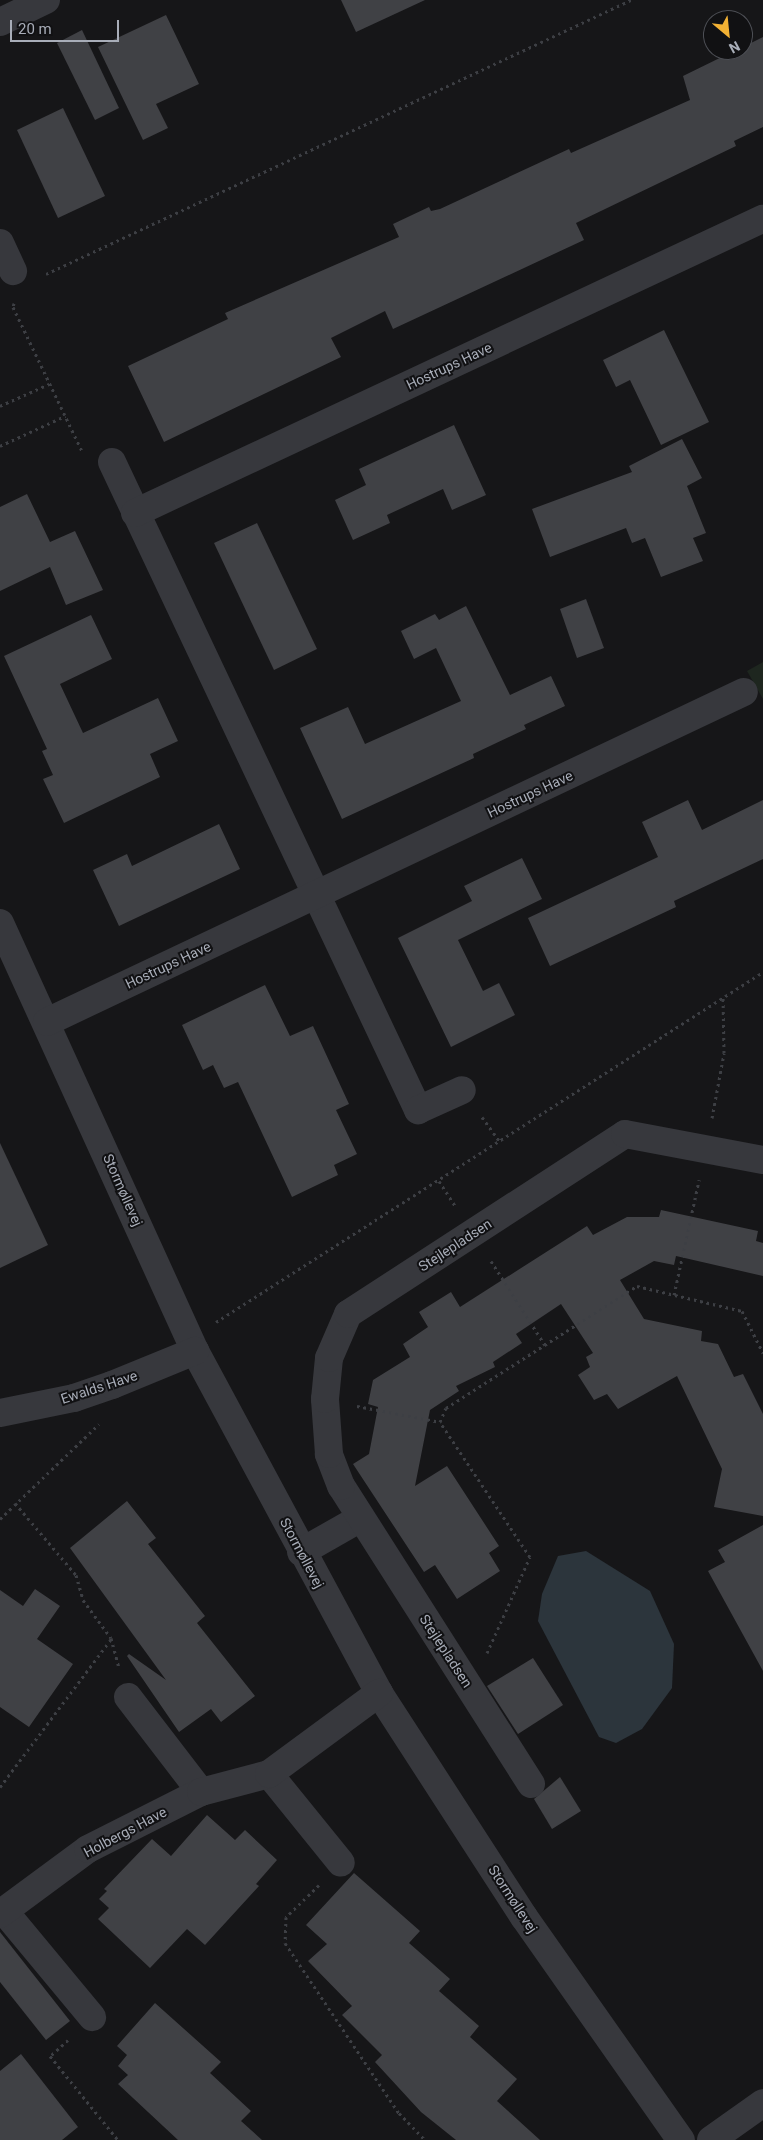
<!DOCTYPE html>
<html>
<head>
<meta charset="utf-8">
<style>
	body { margin:0 }
	#map { position:relative; width:763px; height:2140px; overflow:hidden; background:#161618; font-family:Roboto,sans-serif }
	div>[style] { position:absolute }
	.green>* { inset:0; background:#1e261f }
	.water>* { inset:0; background:#2c353c }
	.building>* { inset:0; background:#404145 }
	.path>* { height:3px; margin-top:-1.5px; transform-origin:0; background:repeating-linear-gradient(90deg,#3d3f44 0 2.5px,transparent 0 6.5px) }
	.street>* { height:28px; margin:-14px; padding:0 14px; transform-origin:14px; border-radius:14px; background:#37383d }
	span { translate:-50% -50%; white-space:nowrap; text-align:center; line-height:1.15; -webkit-text-stroke:4px #111113; paint-order:stroke }
	.street-label { font-size:14px; color:#a8adb8 }
	.north { position:absolute; left:703px; top:10px; width:50px; height:50px; box-sizing:border-box; background:#111113; border:1px solid #4d4f55; border-radius:50%; rotate:152deg; font-size:14px; font-weight:700; line-height:20px; text-align:center; color:#a8adb8 }
	.north::after { content:''; display:block; margin:auto; width:18px; height:22px; background:#f2b134; clip-path:polygon(50% 0,100% 100%,50% 72%,0 100%) }
	.scale { position:absolute; left:10px; top:20px; width:109px; height:22px; box-sizing:border-box; border:2px solid #a8adb8; border-top:0; padding-left:6px; font-size:15px; line-height:18px; white-space:nowrap; color:#a8adb8; -webkit-text-stroke:4px #111113; paint-order:stroke }
</style>
</head>
<body>
<div id="map">
	<div class="green">
		<i style="clip-path:polygon(763px 662px,763px 699px,747px 671px)"></i>
	</div>
	<div class="water">
		<i style="clip-path:polygon(586px 1551px,650px 1591px,674px 1644px,672px 1688px,642px 1729px,616px 1743px,599px 1737px,538px 1621px,542px 1594px,558px 1556px)"></i>
	</div>
	<div class="building">
		<i style="clip-path:polygon(341px 0,425px 0,356px 32px)"></i>
		<i style="clip-path:polygon(166px 15px,199px 84px,156px 104px,168px 128px,143px 140px,98px 47px)"></i>
		<i style="clip-path:polygon(82px 30px,119px 108px,95px 120px,57px 43px)"></i>
		<i style="clip-path:polygon(763px 37px,763px 127px,734px 141px,736px 146px,576px 223px,584px 240px,393px 329px,385px 311px,331px 338px,341px 357px,164px 442px,128px 366px,228px 319px,225px 313px,399px 237px,393px 224px,429px 207px,431px 211px,440px 209px,569px 149px,571px 153px,690px 100px,683px 76px,736px 50px,743px 50px,743px 47px)"></i>
		<i style="clip-path:polygon(63px 108px,105px 196px,58px 218px,17px 130px)"></i>
		<i style="clip-path:polygon(664px 330px,709px 422px,661px 445px,630px 380px,616px 387px,603px 360px)"></i>
		<i style="clip-path:polygon(454px 425px,486px 495px,452px 510px,443px 489px,387px 515px,390px 523px,353px 540px,335px 500px,366px 485px,359px 469px)"></i>
		<i style="clip-path:polygon(682px 439px,702px 478px,687px 486px,706px 533px,693px 538px,703px 561px,661px 577px,645px 538px,632px 543px,626px 528px,550px 557px,532px 509px,632px 472px,629px 466px)"></i>
		<i style="clip-path:polygon(27px 494px,50px 542px,75px 531px,103px 590px,66px 605px,50px 567px,0 591px,0 507px)"></i>
		<i style="clip-path:polygon(257px 523px,317px 649px,274px 670px,214px 543px)"></i>
		<i style="clip-path:polygon(586px 599px,604px 648px,577px 658px,560px 609px)"></i>
		<i style="clip-path:polygon(466px 606px,510px 695px,551px 676px,565px 706px,524px 725px,526px 729px,473px 754px,474px 758px,342px 819px,300px 728px,348px 707px,365px 744px,461px 701px,436px 648px,414px 659px,401px 631px,435px 614px,439px 620px)"></i>
		<i style="clip-path:polygon(91px 615px,112px 659px,60px 684px,83px 733px,158px 698px,178px 741px,150px 754px,160px 777px,64px 823px,43px 779px,53px 775px,42px 751px,47px 749px,4px 656px)"></i>
		<i style="clip-path:polygon(688px 800px,702px 830px,763px 800px,763px 859px,674px 901px,676px 907px,550px 966px,528px 918px,658px 857px,642px 822px)"></i>
		<i style="clip-path:polygon(219px 824px,240px 869px,119px 926px,93px 870px,127px 854px,132px 866px)"></i>
		<i style="clip-path:polygon(522px 858px,542px 899px,458px 940px,483px 991px,499px 983px,515px 1015px,451px 1047px,398px 938px,472px 901px,464px 886px)"></i>
		<i style="clip-path:polygon(265px 985px,290px 1036px,313px 1026px,349px 1104px,336px 1110px,357px 1154px,334px 1165px,338px 1175px,292px 1197px,238px 1082px,224px 1088px,213px 1065px,203px 1070px,182px 1025px)"></i>
		<i style="clip-path:polygon(0 1143px,48px 1245px,0 1268px)"></i>
		<i style="clip-path:polygon(661px 1210px,758px 1231px,756px 1241px,763px 1243px,763px 1276px,676px 1256px,674px 1265px,654px 1261px,620px 1280px,644px 1319px,702px 1331px,701px 1341px,718px 1344px,734px 1377px,743px 1374px,763px 1414px,763px 1516px,714px 1507px,722px 1469px,677px 1376px,618px 1409px,607px 1394px,594px 1400px,578px 1375px,590px 1367px,586px 1357px,593px 1353px,561px 1304px,516px 1334px,522px 1343px,493px 1362px,495px 1367px,456px 1386px,459px 1391px,430px 1410px,415px 1486px,447px 1466px,499px 1546px,489px 1553px,500px 1571px,457px 1599px,435px 1565px,424px 1572px,353px 1464px,369px 1454px,378px 1407px,368px 1404px,373px 1380px,410px 1357px,403px 1344px,428px 1327px,419px 1312px,451px 1292px,460px 1307px,587px 1226px,593px 1235px,627px 1217px,659px 1217px)"></i>
		<i style="clip-path:polygon(127px 1501px,156px 1538px,148px 1544px,205px 1616px,197px 1623px,255px 1696px,221px 1722px,211px 1709px,179px 1732px,127px 1656px,129px 1654px,166px 1680px,70px 1548px)"></i>
		<i style="clip-path:polygon(763px 1525px,763px 1671px,708px 1571px,725px 1562px,718px 1550px)"></i>
		<i style="clip-path:polygon(35px 1589px,60px 1606px,37px 1639px,73px 1664px,29px 1727px,0 1707px,0 1590px,23px 1606px)"></i>
		<i style="clip-path:polygon(533px 1658px,563px 1705px,518px 1734px,487px 1686px)"></i>
		<i style="clip-path:polygon(560px 1777px,581px 1811px,552px 1829px,534px 1799px)"></i>
		<i style="clip-path:polygon(207px 1815px,235px 1840px,245px 1830px,277px 1860px,256px 1884px,259px 1886px,205px 1945px,187px 1929px,150px 1968px,98px 1919px,109px 1908px,99px 1899px,107px 1891px,104px 1889px,152px 1839px,171px 1856px)"></i>
		<i style="clip-path:polygon(354px 1873px,420px 1931px,409px 1943px,450px 1979px,439px 1991px,479px 2026px,470px 2037px,517px 2079px,497px 2101px,540px 2140px,456px 2140px,421px 2112px,375px 2062px,382px 2055px,342px 2015px,352px 2006px,308px 1961px,327px 1944px,306px 1925px)"></i>
		<i style="clip-path:polygon(0 1932px,70px 2021px,46px 2040px,0 1982px)"></i>
		<i style="clip-path:polygon(155px 2003px,221px 2062px,210px 2073px,251px 2111px,241px 2121px,262px 2140px,178px 2140px,118px 2084px,128px 2075px,118px 2066px,127px 2055px,117px 2046px)"></i>
		<i style="clip-path:polygon(21px 2054px,78px 2127px,62px 2140px,0 2140px,0 2071px)"></i>
	</div>
	<div class="path">
		<i style="left:46px;top:274px;width:646px;rotate:-25.1deg"></i>
		<i style="left:14px;top:303px;width:4px;rotate:104deg"></i>
		<i style="left:13px;top:307px;width:160px;rotate:64.4deg"></i>
		<i style="left:0;top:406px;width:54px;rotate:-24.2deg"></i>
		<i style="left:0;top:446px;width:72px;rotate:-24.8deg"></i>
		<i style="left:482px;top:1117px;width:31px;rotate:54deg"></i>
		<i style="left:712px;top:1118px;width:66px;rotate:-79.5deg"></i>
		<i style="left:724px;top:1053px;width:55px;rotate:-91deg"></i>
		<i style="left:439px;top:1181px;width:30px;rotate:57deg"></i>
		<i style="left:491px;top:1261px;width:100px;rotate:57.3deg"></i>
		<i style="left:674px;top:1295px;width:118px;rotate:-77.7deg"></i>
		<i style="left:216px;top:1322px;width:649px;rotate:-32.61deg"></i>
		<i style="left:357px;top:1406px;width:85px;rotate:10.9deg"></i>
		<i style="left:15px;top:1503px;width:94px;rotate:49.7deg"></i>
		<i style="left:76px;top:1575px;width:26px;rotate:74deg"></i>
		<i style="left:83px;top:1600px;width:47px;rotate:53.6deg"></i>
		<i style="left:111px;top:1638px;width:30px;rotate:75deg"></i>
		<i style="left:0;top:1519px;width:137px;rotate:-43.8deg"></i>
		<i style="left:487px;top:1653px;width:105px;rotate:-65.9deg"></i>
		<i style="left:530px;top:1557px;width:162px;rotate:-123.7deg"></i>
		<i style="left:440px;top:1422px;width:15px;rotate:-67deg"></i>
		<i style="left:446px;top:1408px;width:227px;rotate:-32.6deg"></i>
		<i style="left:637px;top:1286px;width:108px;rotate:13.4deg"></i>
		<i style="left:742px;top:1311px;width:47px;rotate:63.4deg"></i>
		<i style="left:0;top:1787px;width:185px;rotate:-53.1deg"></i>
		<i style="left:319px;top:1885px;width:46px;rotate:135.9deg"></i>
		<i style="left:286px;top:1917px;width:26px;rotate:92deg"></i>
		<i style="left:285px;top:1943px;width:205px;rotate:56.2deg"></i>
		<i style="left:399px;top:2113px;width:37px;rotate:46deg"></i>
		<i style="left:68px;top:2040px;width:24px;rotate:138deg"></i>
		<i style="left:50px;top:2056px;width:108px;rotate:51deg"></i>
	</div>
	<div class="street">
		<i style="left:0;top:22px;width:51px;rotate:-25.6deg"></i>
		<i style="left:0;top:243px;width:31px;rotate:65deg"></i>
		<i style="left:112px;top:462px;width:717px;rotate:64.72deg"></i>
		<i style="left:418px;top:1110px;width:48px;rotate:-24.4deg"></i>
		<i style="left:135px;top:513px;width:693px;rotate:-25.12deg"></i>
		<i style="left:0;top:923px;width:470px;rotate:65.5deg"></i>
		<i style="left:195px;top:1351px;width:388px;rotate:61.7deg"></i>
		<i style="left:379px;top:1693px;width:267px;rotate:57.1deg"></i>
		<i style="left:524px;top:1917px;width:273px;rotate:54.9deg"></i>
		<i style="left:47px;top:1022px;width:771px;rotate:-25.34deg"></i>
		<i style="left:0;top:1413px;width:76px;rotate:-11.5deg"></i>
		<i style="left:74px;top:1398px;width:40px;rotate:-18.9deg"></i>
		<i style="left:112px;top:1385px;width:90px;rotate:-22.3deg"></i>
		<i style="left:301px;top:1552px;width:67px;rotate:-29.6deg"></i>
		<i style="left:128px;top:1697px;width:120px;rotate:52.5deg"></i>
		<i style="left:269px;top:1774px;width:114px;rotate:51deg"></i>
		<i style="left:531px;top:1784px;width:353px;rotate:-122.5deg"></i>
		<i style="left:341px;top:1486px;width:34px;rotate:-111deg"></i>
		<i style="left:329px;top:1454px;width:55px;rotate:-94.2deg"></i>
		<i style="left:325px;top:1399px;width:41px;rotate:-84.4deg"></i>
		<i style="left:329px;top:1358px;width:48px;rotate:-66.6deg"></i>
		<i style="left:348px;top:1314px;width:330px;rotate:-33deg"></i>
		<i style="left:625px;top:1134px;width:140px;rotate:10.7deg"></i>
		<i style="left:4px;top:1911px;width:138px;rotate:50.3deg"></i>
		<i style="left:0;top:1914px;width:109px;rotate:-36.5deg"></i>
		<i style="left:88px;top:1849px;width:127px;rotate:-26.8deg"></i>
		<i style="left:201px;top:1792px;width:70px;rotate:-14.8deg"></i>
		<i style="left:269px;top:1774px;width:137px;rotate:-36.4deg"></i>
		<i style="left:711px;top:2140px;width:64px;rotate:-35.4deg"></i>
	</div>
	<div class="street-label">
		<span style="left:449px;top:366px;rotate:-25deg">Hostrups Have</span>
		<span style="left:530px;top:794px;rotate:-25deg">Hostrups Have</span>
		<span style="left:168px;top:965px;rotate:-25deg">Hostrups Have</span>
		<span style="left:123px;top:1190px;rotate:66deg">Stormøllevej</span>
		<span style="left:455px;top:1245px;rotate:-33deg">Stejlepladsen</span>
		<span style="left:99px;top:1387px;rotate:-18deg">Ewalds Have</span>
		<span style="left:302px;top:1553px;rotate:62deg">Stormøllevej</span>
		<span style="left:446px;top:1651px;rotate:57deg">Stejlepladsen</span>
		<span style="left:125px;top:1832px;rotate:-28deg">Holbergs Have</span>
		<span style="left:513px;top:1899px;rotate:57deg">Stormøllevej</span>
	</div>
	<div class="north">N</div>
	<div class="scale">20 m</div>
</div>
</body>
</html>
